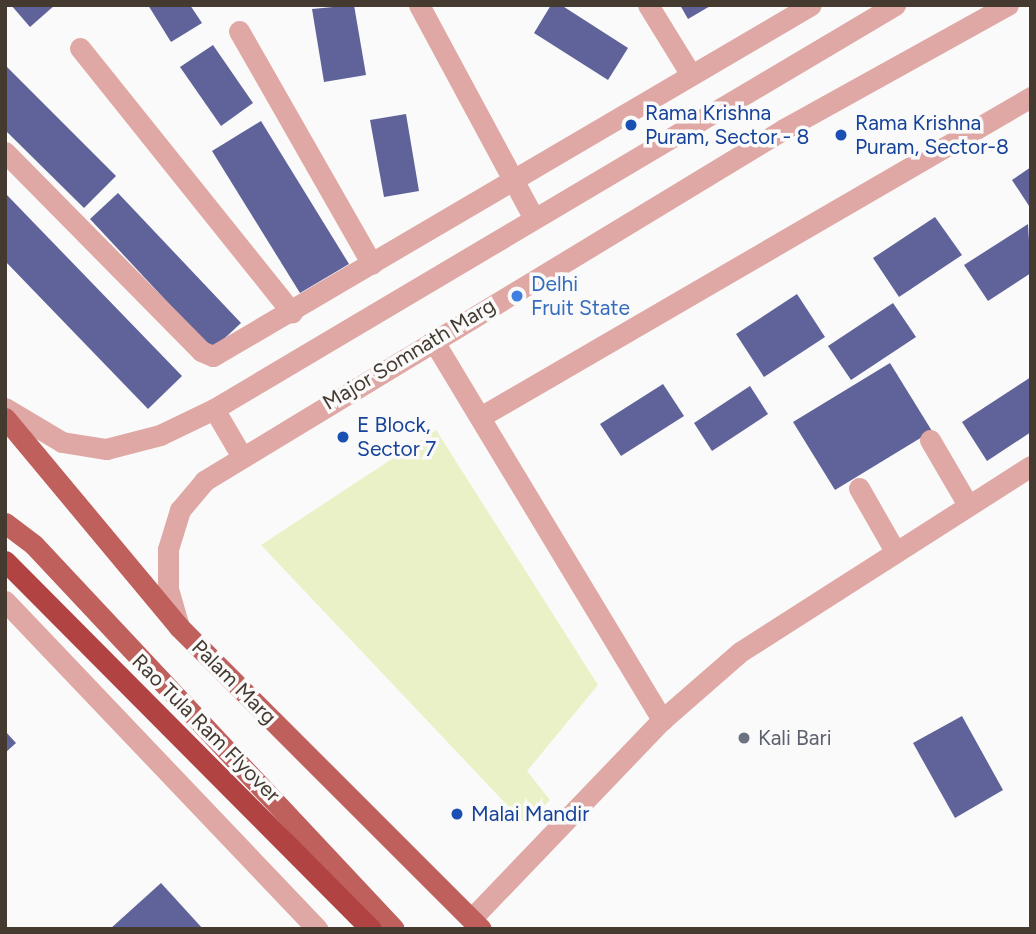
<!DOCTYPE html>
<html>
<head>
<meta charset="utf-8">
<style>
	body { margin:0 }
	#map { position:relative; width:1036px; height:934px; overflow:hidden; background:#fafafa; font-family:Figtree,sans-serif }
	div>[style] { position:absolute }
	.green>* { inset:0; background:#ebf1c7 }
	.building>* { inset:0; background:#606399 }
	.minor>* { height:21px; margin:-10.5px; padding:0 10.5px; transform-origin:10.5px; border-radius:10.5px; background:#dfa8a5 }
	.major>* { height:21px; margin:-10.5px; padding:0 10.5px; transform-origin:10.5px; border-radius:10.5px; background:#bf605d }
	.highway>* { height:21px; margin:-10.5px; padding:0 10.5px; transform-origin:10.5px; border-radius:10.5px; background:#b14343 }
	.dots>* { width:19px; height:19px; translate:-50% -50%; box-sizing:border-box; border:4px solid #fafafa; border-radius:50% }
	span { translate:-50% -50%; white-space:nowrap; text-align:center; line-height:1.15; -webkit-text-stroke:7px #fafafa; paint-order:stroke }
	.transit-label { font-size:21px; color:#164399 }
	.left { translate:0 -50%; text-align:left }
	.shop-label { font-size:21px; color:#366cbe }
	.street-label { font-size:21px; color:#453a30 }
	.worship-label { font-size:21px; color:#5b616d }
	.frame { position:absolute; inset:0; border:7px solid #453a30; pointer-events:none }
</style>
</head>
<body>
<div id="map">
	<div class="green">
		<i style="clip-path:polygon(436px 430px,598px 685px,527px 771px,550px 800px,525px 824px,261px 545px)"></i>
	</div>
	<div class="building">
		<i style="clip-path:polygon(11px 5px,55px 5px,30px 27px)"></i>
		<i style="clip-path:polygon(148px 5px,190px 5px,202px 23px,171px 42px)"></i>
		<i style="clip-path:polygon(354px 5px,366px 75px,324px 82px,312px 9px)"></i>
		<i style="clip-path:polygon(551px 5px,561px 5px,628px 48px,608px 80px,534px 33px)"></i>
		<i style="clip-path:polygon(680px 5px,712px 5px,688px 19px)"></i>
		<i style="clip-path:polygon(213px 45px,253px 103px,221px 126px,180px 67px)"></i>
		<i style="clip-path:polygon(5px 65px,116px 176px,84px 208px,5px 130px)"></i>
		<i style="clip-path:polygon(406px 114px,419px 191px,384px 197px,370px 120px)"></i>
		<i style="clip-path:polygon(261px 121px,349px 264px,300px 293px,212px 151px)"></i>
		<i style="clip-path:polygon(1031px 167px,1031px 209px,1012px 180px)"></i>
		<i style="clip-path:polygon(5px 193px,182px 376px,148px 409px,5px 261px)"></i>
		<i style="clip-path:polygon(118px 193px,241px 323px,212px 350px,90px 219px)"></i>
		<i style="clip-path:polygon(935px 217px,962px 255px,899px 297px,873px 258px)"></i>
		<i style="clip-path:polygon(1028px 224px,1031px 273px,988px 301px,964px 265px)"></i>
		<i style="clip-path:polygon(797px 294px,825px 337px,764px 377px,736px 334px)"></i>
		<i style="clip-path:polygon(893px 303px,916px 337px,851px 380px,828px 346px)"></i>
		<i style="clip-path:polygon(890px 363px,932px 431px,835px 490px,793px 422px)"></i>
		<i style="clip-path:polygon(1031px 377px,1031px 432px,987px 461px,962px 422px)"></i>
		<i style="clip-path:polygon(663px 384px,684px 416px,621px 456px,600px 424px)"></i>
		<i style="clip-path:polygon(750px 386px,768px 414px,712px 451px,694px 423px)"></i>
		<i style="clip-path:polygon(962px 716px,1003px 790px,955px 818px,913px 743px)"></i>
		<i style="clip-path:polygon(5px 731px,16px 743px,5px 753px)"></i>
		<i style="clip-path:polygon(161px 883px,203px 929px,110px 929px)"></i>
	</div>
	<div class="minor">
		<i style="left:419px;top:5px;width:241px;rotate:61.7deg"></i>
		<i style="left:648px;top:5px;width:82px;rotate:58.4deg"></i>
		<i style="left:239px;top:31px;width:268px;rotate:60.3deg"></i>
		<i style="left:80px;top:48px;width:339px;rotate:51.3deg"></i>
		<i style="left:5px;top:152px;width:279px;rotate:45.4deg"></i>
		<i style="left:201px;top:351px;width:13px;rotate:23deg"></i>
		<i style="left:213px;top:356px;width:693px;rotate:-30.41deg"></i>
		<i style="left:433px;top:340px;width:444px;rotate:58.9deg"></i>
		<i style="left:5px;top:408px;width:66px;rotate:30.8deg"></i>
		<i style="left:62px;top:442px;width:45px;rotate:9deg"></i>
		<i style="left:106px;top:449px;width:56px;rotate:-14.5deg"></i>
		<i style="left:160px;top:435px;width:60px;rotate:-25.7deg"></i>
		<i style="left:214px;top:409px;width:792px;rotate:-30.68deg"></i>
		<i style="left:214px;top:409px;width:53px;rotate:59.6deg"></i>
		<i style="left:480px;top:417px;width:637px;rotate:-30.15deg"></i>
		<i style="left:930px;top:440px;width:75px;rotate:59.7deg"></i>
		<i style="left:859px;top:488px;width:73px;rotate:60.3deg"></i>
		<i style="left:5px;top:601px;width:453px;rotate:46.4deg"></i>
		<i style="left:179px;top:627px;width:40px;rotate:-106deg"></i>
		<i style="left:168px;top:589px;width:40px;rotate:-90deg"></i>
		<i style="left:168px;top:549px;width:41px;rotate:-72.9deg"></i>
		<i style="left:180px;top:510px;width:38px;rotate:-50deg"></i>
		<i style="left:204px;top:481px;width:678px;rotate:-31.25deg"></i>
		<i style="left:784px;top:129px;width:256px;rotate:-29deg"></i>
		<i style="left:472px;top:918px;width:274px;rotate:-46.2deg"></i>
		<i style="left:662px;top:720px;width:103px;rotate:-41.1deg"></i>
		<i style="left:740px;top:652px;width:345px;rotate:-32.6deg"></i>
	</div>
	<div class="major">
		<i style="left:5px;top:418px;width:272px;rotate:50.2deg"></i>
		<i style="left:179px;top:627px;width:427px;rotate:45deg"></i>
		<i style="left:5px;top:523px;width:36px;rotate:37deg"></i>
		<i style="left:34px;top:545px;width:526px;rotate:46.85deg"></i>
	</div>
	<div class="highway">
		<i style="left:5px;top:561px;width:519px;rotate:45.16deg"></i>
	</div>
	<div class="dots">
		<i style="left:631px;top:125px;background:#1a4fb4"></i>
		<i style="left:841px;top:135px;background:#1a4fb4"></i>
		<i style="left:517px;top:296px;background:#3f7fe0"></i>
		<i style="left:343px;top:437px;background:#1a4fb4"></i>
		<i style="left:744px;top:738px;background:#6b7280"></i>
		<i style="left:457px;top:814px;background:#1a4fb4"></i>
	</div>
	<div class="transit-label">
		<span class="left" style="left:645px;top:125px">Rama Krishna<br>Puram, Sector - 8</span>
		<span class="left" style="left:855px;top:135px">Rama Krishna<br>Puram, Sector-8</span>
		<span class="left" style="left:357px;top:437px">E Block,<br>Sector 7</span>
		<span class="left" style="left:471px;top:814px">Malai Mandir</span>
	</div>
	<div class="shop-label">
		<span class="left" style="left:531px;top:296px">Delhi<br>Fruit State</span>
	</div>
	<div class="street-label">
		<span style="left:409px;top:354px;rotate:-31deg">Major Somnath Marg</span>
		<span style="left:234px;top:682px;rotate:45deg">Palam Marg</span>
		<span style="left:206px;top:728px;rotate:45deg">Rao Tula Ram Flyover</span>
	</div>
	<div class="worship-label">
		<span class="left" style="left:758px;top:738px">Kali Bari</span>
	</div>
	<div class="frame"></div>
</div>
</body>
</html>
